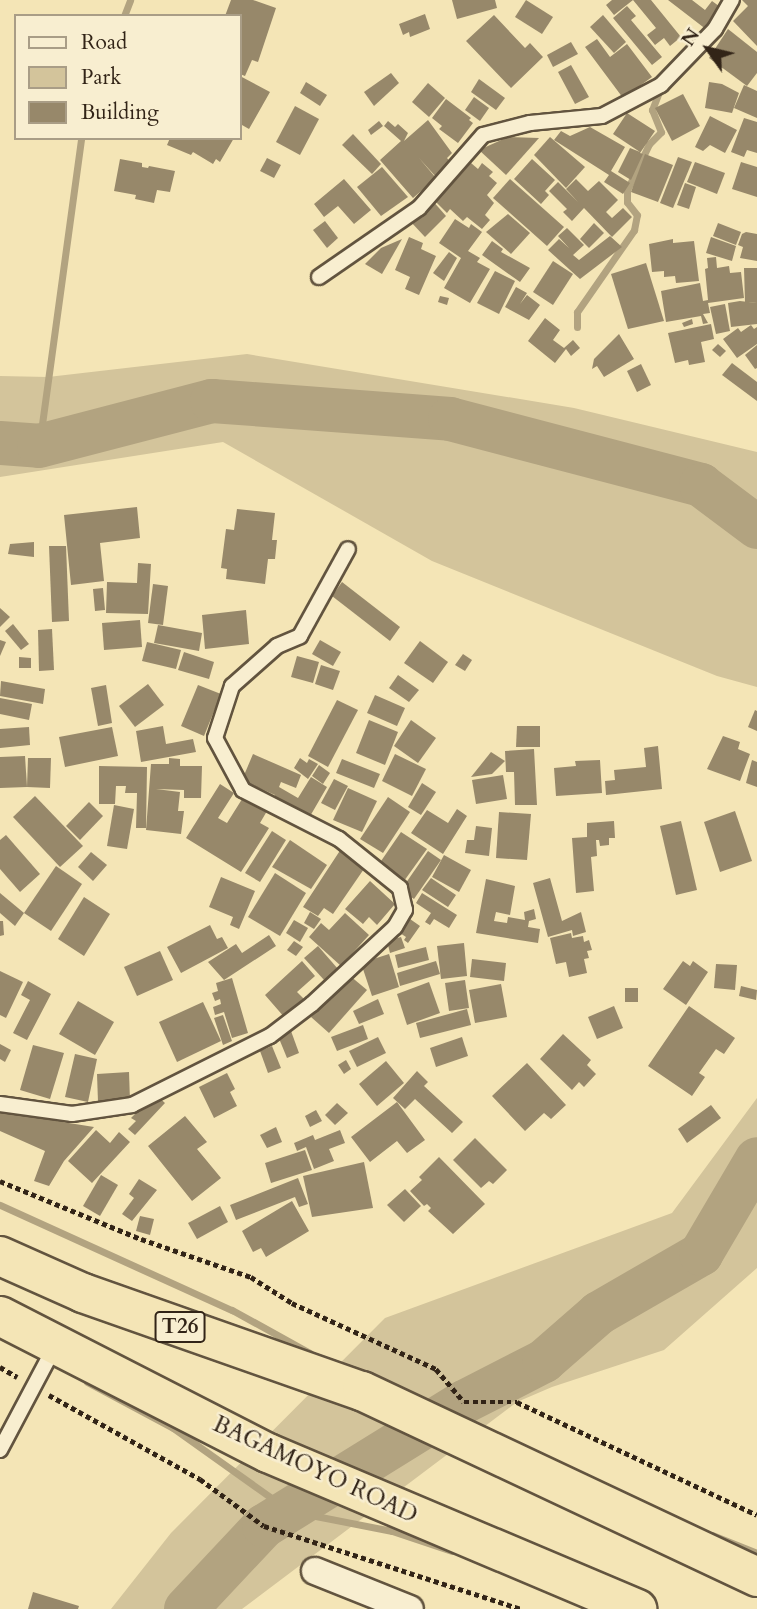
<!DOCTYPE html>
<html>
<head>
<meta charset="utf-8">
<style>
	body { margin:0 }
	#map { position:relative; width:757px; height:1609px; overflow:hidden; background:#f4e5b6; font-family:Cardo,serif }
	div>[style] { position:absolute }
	.green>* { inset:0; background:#d3c49b }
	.stream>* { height:7px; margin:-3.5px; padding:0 3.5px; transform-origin:3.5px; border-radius:3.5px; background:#b2a380 }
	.river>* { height:44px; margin:-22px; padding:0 22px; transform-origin:22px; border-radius:22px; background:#b2a380 }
	.building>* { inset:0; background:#97886a }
	.path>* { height:4.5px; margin-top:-2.25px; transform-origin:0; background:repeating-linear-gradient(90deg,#322417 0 5px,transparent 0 8.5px) }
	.roads { filter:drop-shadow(2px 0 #62543f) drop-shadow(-2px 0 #62543f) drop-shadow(0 2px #62543f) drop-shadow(0 -2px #62543f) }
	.lane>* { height:14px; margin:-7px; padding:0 7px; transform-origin:7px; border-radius:7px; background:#f8eed0 }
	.street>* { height:26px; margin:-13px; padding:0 13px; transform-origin:13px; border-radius:13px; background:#f8eed0 }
	.highway>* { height:38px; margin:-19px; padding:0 19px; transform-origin:19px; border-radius:19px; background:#f4e5b6 }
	span { translate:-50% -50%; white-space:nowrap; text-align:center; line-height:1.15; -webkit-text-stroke:5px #f8eed0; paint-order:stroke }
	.shield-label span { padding:2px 5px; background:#f8eed0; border:2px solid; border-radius:5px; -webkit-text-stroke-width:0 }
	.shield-label { font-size:21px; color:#322417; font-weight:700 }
	.street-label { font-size:23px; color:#322417 }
	.legend { position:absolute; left:14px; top:14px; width:228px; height:126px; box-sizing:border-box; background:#f8eed0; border:2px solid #a99d86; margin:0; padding:9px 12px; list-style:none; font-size:21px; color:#322417 }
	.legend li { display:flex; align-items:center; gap:14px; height:35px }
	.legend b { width:35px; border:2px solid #a99d86 }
	.north { position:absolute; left:673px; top:14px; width:70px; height:70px; -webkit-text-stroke:5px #f8eed0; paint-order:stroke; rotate:304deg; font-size:19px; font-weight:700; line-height:28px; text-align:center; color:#322417 }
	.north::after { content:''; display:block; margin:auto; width:24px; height:32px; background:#322417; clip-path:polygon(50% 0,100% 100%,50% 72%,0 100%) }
</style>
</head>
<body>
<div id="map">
	<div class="green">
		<i style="clip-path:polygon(247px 354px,574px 408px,757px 452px,757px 687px,717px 676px,432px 561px,223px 442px,0 477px,0 376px,48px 377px)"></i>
		<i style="clip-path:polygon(757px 1098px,757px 1268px,664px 1350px,552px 1387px,517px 1402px,242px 1609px,111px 1609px,171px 1533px,385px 1318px,672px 1213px)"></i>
	</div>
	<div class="stream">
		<i style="left:124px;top:16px;width:17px;rotate:-69deg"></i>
		<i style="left:577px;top:327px;width:15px;rotate:-90deg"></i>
		<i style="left:577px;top:312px;width:100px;rotate:-55.2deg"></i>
		<i style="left:634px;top:230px;width:15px;rotate:-79deg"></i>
		<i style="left:637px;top:215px;width:16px;rotate:-128deg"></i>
		<i style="left:627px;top:202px;width:12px;rotate:-90deg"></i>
		<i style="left:627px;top:190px;width:51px;rotate:-64.4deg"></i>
		<i style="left:649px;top:144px;width:17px;rotate:-45deg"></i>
		<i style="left:661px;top:132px;width:24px;rotate:-112deg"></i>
		<i style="left:652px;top:110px;width:22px;rotate:-69deg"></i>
		<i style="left:39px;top:446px;width:311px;rotate:-82.2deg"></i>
		<i style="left:0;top:1205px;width:255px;rotate:24.4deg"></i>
		<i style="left:232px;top:1310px;width:89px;rotate:28.9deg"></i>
		<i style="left:87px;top:1382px;width:98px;rotate:28.1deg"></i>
		<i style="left:173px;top:1428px;width:143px;rotate:35.4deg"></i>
		<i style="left:290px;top:1511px;width:104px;rotate:11.1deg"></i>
		<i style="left:392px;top:1531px;width:63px;rotate:18.4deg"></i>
		<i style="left:712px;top:1535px;width:48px;rotate:21.8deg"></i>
	</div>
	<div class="river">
		<i style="left:0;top:443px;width:39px;rotate:4deg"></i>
		<i style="left:39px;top:446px;width:179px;rotate:-14.6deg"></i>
		<i style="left:212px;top:401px;width:239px;rotate:4.3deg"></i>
		<i style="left:450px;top:419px;width:260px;rotate:14.7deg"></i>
		<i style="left:701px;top:485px;width:70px;rotate:36.9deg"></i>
		<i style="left:186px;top:1609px;width:114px;rotate:-46.8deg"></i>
		<i style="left:264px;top:1526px;width:235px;rotate:-31.8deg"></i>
		<i style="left:464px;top:1402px;width:90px;rotate:-27.1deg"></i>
		<i style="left:544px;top:1361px;width:73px;rotate:-41.1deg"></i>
		<i style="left:599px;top:1313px;width:118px;rotate:-30deg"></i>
		<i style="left:701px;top:1254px;width:110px;rotate:-59.5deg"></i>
	</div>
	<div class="building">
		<i style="clip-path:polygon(231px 0,253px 0,276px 8px,258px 62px,252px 60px,245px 76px,240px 74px,240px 16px,225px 16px)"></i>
		<i style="clip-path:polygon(452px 0,495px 0,497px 8px,457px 19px)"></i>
		<i style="clip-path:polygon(526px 0,553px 17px,542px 34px,515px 17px)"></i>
		<i style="clip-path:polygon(612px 0,651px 0,681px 37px,670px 46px,664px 38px,655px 45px,647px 35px,656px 28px,633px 0,614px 15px,606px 5px)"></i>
		<i style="clip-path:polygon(668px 0,692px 0,705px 10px,712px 1px,723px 9px,707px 30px)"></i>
		<i style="clip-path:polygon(742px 0,757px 0,757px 46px,733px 21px,748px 6px)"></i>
		<i style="clip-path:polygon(627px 6px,636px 16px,631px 20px,662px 57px,652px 65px,613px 18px)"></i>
		<i style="clip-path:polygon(425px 14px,430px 29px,410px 37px,409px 32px,403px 35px,399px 24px)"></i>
		<i style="clip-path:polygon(494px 15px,525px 48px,530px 43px,543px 57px,511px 88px,466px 41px)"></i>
		<i style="clip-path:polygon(603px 15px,626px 42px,614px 53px,590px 27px)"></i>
		<i style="clip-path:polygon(728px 29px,757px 52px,757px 73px,747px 86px,709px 58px)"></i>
		<i style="clip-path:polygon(597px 39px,610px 57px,627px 44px,652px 77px,623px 98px,585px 47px)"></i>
		<i style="clip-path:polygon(571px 42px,578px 54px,553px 67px,547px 55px)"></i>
		<i style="clip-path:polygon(571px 65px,589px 97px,575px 104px,558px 72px)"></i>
		<i style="clip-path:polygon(391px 73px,399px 83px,374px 106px,364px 92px)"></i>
		<i style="clip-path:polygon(240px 76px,270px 92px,249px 129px,242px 125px,240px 128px)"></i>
		<i style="clip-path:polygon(479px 79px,505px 98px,496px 110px,471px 92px)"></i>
		<i style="clip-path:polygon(306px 82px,327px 95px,320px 106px,300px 93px)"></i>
		<i style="clip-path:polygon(709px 82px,722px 84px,739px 93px,732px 113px,705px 108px)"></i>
		<i style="clip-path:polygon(428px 83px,445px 98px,429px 117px,412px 102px)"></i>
		<i style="clip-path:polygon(744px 85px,757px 91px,757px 118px,734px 108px)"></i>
		<i style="clip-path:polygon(683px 94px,700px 126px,672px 141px,655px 108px)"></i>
		<i style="clip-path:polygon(474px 97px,489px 108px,480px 121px,465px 110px)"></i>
		<i style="clip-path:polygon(446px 99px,471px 118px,469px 120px,473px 123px,458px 143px,439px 129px,442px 126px,432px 118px)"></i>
		<i style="clip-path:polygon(295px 106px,319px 119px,300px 155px,276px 142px)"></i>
		<i style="clip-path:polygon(627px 113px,655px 131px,640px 153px,643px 154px,631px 180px,618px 172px,630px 148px,640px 152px,613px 134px)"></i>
		<i style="clip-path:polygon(710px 116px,737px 130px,725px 153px,710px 145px,703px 151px,695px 147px)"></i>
		<i style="clip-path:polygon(744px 118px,757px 122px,757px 153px,747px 150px,744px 157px,731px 152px)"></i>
		<i style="clip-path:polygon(428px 120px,452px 153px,447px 158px,452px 164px,437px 178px,419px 158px,436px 178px,413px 198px,380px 160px,401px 141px,384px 126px,388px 121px,395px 127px,398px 124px,408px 133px,404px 141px)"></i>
		<i style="clip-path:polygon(379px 121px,383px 126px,371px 135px,368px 130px)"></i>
		<i style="clip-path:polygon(590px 127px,625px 147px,611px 171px,630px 183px,623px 194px,604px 182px,609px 175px,554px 140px,561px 131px,570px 136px)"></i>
		<i style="clip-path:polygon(353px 134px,381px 164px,372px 174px,342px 145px)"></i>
		<i style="clip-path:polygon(508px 137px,539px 138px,506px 175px,479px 150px)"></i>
		<i style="clip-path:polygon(550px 137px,585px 167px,566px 188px,534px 155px)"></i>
		<i style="clip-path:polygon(170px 138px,234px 138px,220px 162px,216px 159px,213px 164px,193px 152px,191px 155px,167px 145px)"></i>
		<i style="clip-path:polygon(645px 154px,673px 165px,658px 202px,631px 192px)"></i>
		<i style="clip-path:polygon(678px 157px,692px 162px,673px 208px,660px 203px)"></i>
		<i style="clip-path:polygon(267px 158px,281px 165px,274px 178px,260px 171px)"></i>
		<i style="clip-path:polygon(120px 159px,142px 163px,142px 167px,148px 168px,149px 166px,175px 171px,170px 192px,157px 190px,154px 203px,135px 199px,136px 195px,114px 191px)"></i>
		<i style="clip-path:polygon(532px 159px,555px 180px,545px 191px,549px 195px,541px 204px,514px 179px)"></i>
		<i style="clip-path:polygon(695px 162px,725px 173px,717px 194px,687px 182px)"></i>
		<i style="clip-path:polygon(741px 162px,757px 167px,757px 197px,732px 189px)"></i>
		<i style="clip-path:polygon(471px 163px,478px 169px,482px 163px,493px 172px,489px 176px,497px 183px,487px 195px,494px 203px,485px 215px,490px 220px,482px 229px,467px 217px,463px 221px,450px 209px,447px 213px,436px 202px)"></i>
		<i style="clip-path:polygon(382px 167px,408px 197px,381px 216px,357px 187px)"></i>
		<i style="clip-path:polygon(344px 179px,371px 210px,354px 224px,338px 206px,324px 217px,314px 204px)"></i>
		<i style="clip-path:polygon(510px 179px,564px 227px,547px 246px,493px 198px)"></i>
		<i style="clip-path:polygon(576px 179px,588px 191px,599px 181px,618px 200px,606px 212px,612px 218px,623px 208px,632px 217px,612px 237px,584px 208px,572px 221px,563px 212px,567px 209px,549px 191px,558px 182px,578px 202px,566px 189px)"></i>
		<i style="clip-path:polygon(685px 183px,696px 187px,689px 209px,677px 205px)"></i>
		<i style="clip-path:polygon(432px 200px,446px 216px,425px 237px,410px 221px)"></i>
		<i style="clip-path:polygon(508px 214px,530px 233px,511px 254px,486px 232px)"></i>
		<i style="clip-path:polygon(455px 219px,469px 228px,471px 224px,482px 232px,468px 251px,480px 258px,477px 262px,490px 269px,470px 303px,444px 288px,461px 258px,439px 243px)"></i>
		<i style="clip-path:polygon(325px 221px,338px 238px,327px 248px,313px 230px)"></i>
		<i style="clip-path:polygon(594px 223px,604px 233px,589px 248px,580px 239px)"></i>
		<i style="clip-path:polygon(718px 223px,741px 232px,736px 245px,713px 236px)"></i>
		<i style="clip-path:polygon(567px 228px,584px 245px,573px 255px,579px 260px,610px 236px,622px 247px,580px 279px,548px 250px,559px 239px,569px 248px,558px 236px)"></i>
		<i style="clip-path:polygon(746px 232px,757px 234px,757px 261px,740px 258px,743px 247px,738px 245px,742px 234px)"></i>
		<i style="clip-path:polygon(409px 237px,423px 243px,421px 249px,436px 256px,419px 295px,405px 289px,410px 277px,395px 270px)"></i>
		<i style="clip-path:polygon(711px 237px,736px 246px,732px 261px,706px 253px)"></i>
		<i style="clip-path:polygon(402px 239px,382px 274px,365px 264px,381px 248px)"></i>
		<i style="clip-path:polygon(673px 239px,673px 243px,694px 241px,699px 281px,676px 283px,675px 276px,664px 277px,664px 271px,652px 272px,649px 244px)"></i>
		<i style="clip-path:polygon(492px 241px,503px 249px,501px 252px,530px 268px,520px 282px,482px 255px)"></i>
		<i style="clip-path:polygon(449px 252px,457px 258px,444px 281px,433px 273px)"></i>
		<i style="clip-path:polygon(716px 257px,717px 268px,729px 266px,730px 273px,741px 272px,744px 298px,708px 303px,710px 313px,703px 314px,708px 323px,703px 324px,701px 316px,666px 322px,661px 291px,700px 283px,703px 301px,708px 300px,705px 269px,708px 268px,707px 258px)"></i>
		<i style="clip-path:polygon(553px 261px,573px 274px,553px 305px,533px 292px)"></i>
		<i style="clip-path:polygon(646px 263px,664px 321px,628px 329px,611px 274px)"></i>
		<i style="clip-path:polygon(744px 268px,757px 268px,757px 303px,745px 302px)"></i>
		<i style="clip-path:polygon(495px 271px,515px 281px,499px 314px,477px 303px)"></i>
		<i style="clip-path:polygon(516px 287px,527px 293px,520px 304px,527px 295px,540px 305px,529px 320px,505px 307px)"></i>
		<i style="clip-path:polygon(440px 296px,449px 298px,447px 305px,438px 302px)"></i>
		<i style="clip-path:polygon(740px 301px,757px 303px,757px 324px,731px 327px,728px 303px)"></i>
		<i style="clip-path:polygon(725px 304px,730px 331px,716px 334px,710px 307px)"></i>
		<i style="clip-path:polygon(545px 318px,560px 330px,553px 340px,564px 348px,573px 340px,580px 348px,571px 356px,566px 349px,555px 363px,528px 341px)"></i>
		<i style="clip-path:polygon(692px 319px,693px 324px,684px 327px,682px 323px)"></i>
		<i style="clip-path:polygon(711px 324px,714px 339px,701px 342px,705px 362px,689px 365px,688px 360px,675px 363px,668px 333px)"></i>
		<i style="clip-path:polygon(751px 325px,754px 329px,757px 327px,757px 344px,737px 358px,723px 339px,738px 328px,741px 332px)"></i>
		<i style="clip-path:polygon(619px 334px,634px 359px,604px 377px,597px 366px,592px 369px,594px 359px)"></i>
		<i style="clip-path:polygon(718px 344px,726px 351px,720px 357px,712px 350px)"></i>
		<i style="clip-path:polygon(757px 345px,757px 368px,755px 369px,745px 355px)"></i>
		<i style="clip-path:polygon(732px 363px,757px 382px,757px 401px,722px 375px)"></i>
		<i style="clip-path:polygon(641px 364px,651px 385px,637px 392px,627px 371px)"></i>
		<i style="clip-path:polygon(137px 507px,140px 538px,100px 543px,104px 581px,71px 585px,64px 515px)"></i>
		<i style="clip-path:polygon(237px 509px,275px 513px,272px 540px,277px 540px,275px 559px,268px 559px,265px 584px,226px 579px,227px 569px,221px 568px,226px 529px,234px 530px)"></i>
		<i style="clip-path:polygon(34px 542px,34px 557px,8px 554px,10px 544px)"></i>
		<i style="clip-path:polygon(49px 546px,66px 546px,69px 621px,52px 622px)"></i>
		<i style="clip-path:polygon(138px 563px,151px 564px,148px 614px,106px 613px,107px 582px,137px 583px)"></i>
		<i style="clip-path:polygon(342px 582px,400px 627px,390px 641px,332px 596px)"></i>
		<i style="clip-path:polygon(153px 584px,168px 586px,163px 625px,148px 623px)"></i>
		<i style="clip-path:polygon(103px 588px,105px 610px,95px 611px,93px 589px)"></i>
		<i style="clip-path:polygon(0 608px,10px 617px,0 627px)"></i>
		<i style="clip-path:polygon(246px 610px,249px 644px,205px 649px,202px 615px)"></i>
		<i style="clip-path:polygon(140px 620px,142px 647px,104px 650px,102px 623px)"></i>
		<i style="clip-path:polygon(13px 624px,29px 644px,21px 650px,5px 631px)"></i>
		<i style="clip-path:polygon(158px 625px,202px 633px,199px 651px,154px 643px)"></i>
		<i style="clip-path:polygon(52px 629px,54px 670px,39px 671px,38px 630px)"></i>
		<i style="clip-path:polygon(0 640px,6px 642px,0 656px)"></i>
		<i style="clip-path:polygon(320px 640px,341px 652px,333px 666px,312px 654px)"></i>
		<i style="clip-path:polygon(420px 641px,448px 662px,433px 683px,404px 663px)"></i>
		<i style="clip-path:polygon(147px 642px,181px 650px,176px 669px,142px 661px)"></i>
		<i style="clip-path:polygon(184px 652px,214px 662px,209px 679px,178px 670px)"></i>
		<i style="clip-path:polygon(463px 654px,472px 660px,465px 671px,455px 665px)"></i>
		<i style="clip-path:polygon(297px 656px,319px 662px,313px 683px,291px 677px)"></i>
		<i style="clip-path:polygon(19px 657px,31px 658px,31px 668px,19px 668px)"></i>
		<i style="clip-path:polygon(321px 665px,340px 671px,333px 690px,315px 684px)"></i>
		<i style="clip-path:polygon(398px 675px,419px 690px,409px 702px,389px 688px)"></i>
		<i style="clip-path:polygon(1px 681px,45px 689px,43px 704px,0 696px)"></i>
		<i style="clip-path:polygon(148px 684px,164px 705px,135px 727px,119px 706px)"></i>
		<i style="clip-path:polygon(106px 685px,112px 723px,98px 726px,91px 688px)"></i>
		<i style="clip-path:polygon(198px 685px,221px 694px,204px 736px,181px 726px)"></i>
		<i style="clip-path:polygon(375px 695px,405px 708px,397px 726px,367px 713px)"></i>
		<i style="clip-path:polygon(0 698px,32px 704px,29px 720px,0 714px)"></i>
		<i style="clip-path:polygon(337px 700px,358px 710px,328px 767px,308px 756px)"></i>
		<i style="clip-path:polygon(755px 710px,757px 711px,757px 731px,748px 727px)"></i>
		<i style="clip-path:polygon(369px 720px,398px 732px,385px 765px,356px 753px)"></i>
		<i style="clip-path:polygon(411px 720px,436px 738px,418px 763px,394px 746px)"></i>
		<i style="clip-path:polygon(163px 726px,166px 744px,193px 739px,196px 752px,141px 762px,136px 731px)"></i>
		<i style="clip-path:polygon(517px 726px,540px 726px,540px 747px,516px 747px)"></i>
		<i style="clip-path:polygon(29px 727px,30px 745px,0 748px,0 729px)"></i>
		<i style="clip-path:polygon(112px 727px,118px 756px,65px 767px,59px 737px)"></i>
		<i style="clip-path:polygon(723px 736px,740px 742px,738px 749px,750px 754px,740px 781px,707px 769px)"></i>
		<i style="clip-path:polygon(658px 746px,662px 789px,606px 795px,605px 781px,615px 780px,614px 770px,646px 767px,644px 748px)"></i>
		<i style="clip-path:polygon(534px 749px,537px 805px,515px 805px,514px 772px,506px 772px,505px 751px)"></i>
		<i style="clip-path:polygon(491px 752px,505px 761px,492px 774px,471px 777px)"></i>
		<i style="clip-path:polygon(253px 754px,301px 775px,296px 788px,281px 782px,279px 787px,298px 798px,311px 777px,327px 787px,309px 818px,274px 798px,275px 795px,242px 780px)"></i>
		<i style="clip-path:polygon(395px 754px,426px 769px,412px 796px,382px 781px)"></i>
		<i style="clip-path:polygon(25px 756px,27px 787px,0 788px,0 757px)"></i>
		<i style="clip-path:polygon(28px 758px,51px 758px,50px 788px,27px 787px)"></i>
		<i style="clip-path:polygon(169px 758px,180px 759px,180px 766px,202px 766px,201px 798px,184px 798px,184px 790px,156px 789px,180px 792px,178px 811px,184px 811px,181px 834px,146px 830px,151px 764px,169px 764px)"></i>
		<i style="clip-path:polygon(300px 758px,307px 763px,309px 759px,318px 764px,308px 779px,294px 768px)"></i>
		<i style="clip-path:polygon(342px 759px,380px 774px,374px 788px,336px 773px)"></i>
		<i style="clip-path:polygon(600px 760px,602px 793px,556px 796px,554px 768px,576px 766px,575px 761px)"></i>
		<i style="clip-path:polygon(752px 760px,757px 762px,757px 787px,746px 783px)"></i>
		<i style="clip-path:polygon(319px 765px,330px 773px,323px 784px,312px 776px)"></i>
		<i style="clip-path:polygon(99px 766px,147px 767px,146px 828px,136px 828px,137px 793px,125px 793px,126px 786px,116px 786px,115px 804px,99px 804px)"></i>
		<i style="clip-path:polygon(503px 775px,507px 799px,476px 804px,472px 780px)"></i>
		<i style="clip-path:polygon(334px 779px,348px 786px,335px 810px,321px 803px)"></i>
		<i style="clip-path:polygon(422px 783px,436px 792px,421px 815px,408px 807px)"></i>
		<i style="clip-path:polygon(220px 784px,234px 793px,218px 818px,227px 823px,244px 796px,267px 811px,260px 823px,269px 828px,241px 872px,186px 838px)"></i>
		<i style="clip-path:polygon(348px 788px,377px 801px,362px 832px,333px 820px)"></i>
		<i style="clip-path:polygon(35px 796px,83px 846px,60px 867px,13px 817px)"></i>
		<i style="clip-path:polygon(388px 797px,410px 812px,383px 853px,360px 839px)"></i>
		<i style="clip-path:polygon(89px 802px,103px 816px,80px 840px,66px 826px)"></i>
		<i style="clip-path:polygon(114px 805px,134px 809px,127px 849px,107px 846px)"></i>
		<i style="clip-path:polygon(457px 809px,467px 816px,443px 854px,411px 833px,427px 810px,448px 823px)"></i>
		<i style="clip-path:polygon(735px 811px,752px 861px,720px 872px,704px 822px)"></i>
		<i style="clip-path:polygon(499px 812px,531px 814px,527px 860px,496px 858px)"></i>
		<i style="clip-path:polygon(614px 821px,615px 838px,609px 838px,609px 845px,600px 846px,599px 840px,596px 840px,597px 856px,591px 857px,594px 891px,576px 893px,572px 838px,587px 837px,587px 823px)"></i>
		<i style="clip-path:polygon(681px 821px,697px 890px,676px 895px,660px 826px)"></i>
		<i style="clip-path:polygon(476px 826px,492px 828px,489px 856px,465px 853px,467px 840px,474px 840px)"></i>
		<i style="clip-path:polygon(272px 831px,286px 840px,260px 882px,245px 873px)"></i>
		<i style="clip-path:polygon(401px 832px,427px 849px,404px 881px,379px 864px)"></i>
		<i style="clip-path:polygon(6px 835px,40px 874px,20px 892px,0 869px,0 840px)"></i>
		<i style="clip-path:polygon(290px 840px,327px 865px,311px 889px,272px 867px)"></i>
		<i style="clip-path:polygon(341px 849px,366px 866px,333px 914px,324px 908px,318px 916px,303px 907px)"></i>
		<i style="clip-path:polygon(428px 851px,441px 860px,414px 899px,401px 890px)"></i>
		<i style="clip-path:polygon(91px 852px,107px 865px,93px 881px,78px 867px)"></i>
		<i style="clip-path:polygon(444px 855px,471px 870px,459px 892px,432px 877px)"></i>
		<i style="clip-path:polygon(56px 866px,82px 884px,51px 931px,24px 913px)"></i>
		<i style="clip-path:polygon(275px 873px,306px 893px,280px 936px,248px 917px)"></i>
		<i style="clip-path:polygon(221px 877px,255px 891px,239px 929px,230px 925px,233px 917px,209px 907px)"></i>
		<i style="clip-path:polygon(431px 878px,456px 895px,448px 907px,422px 890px)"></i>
		<i style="clip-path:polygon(550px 878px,562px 921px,581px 912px,586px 932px,573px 936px,572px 930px,548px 937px,533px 883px)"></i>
		<i style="clip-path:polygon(486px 879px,515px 886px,510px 915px,496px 912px,494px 921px,507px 923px,508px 917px,525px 920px,524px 912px,534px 909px,536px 919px,529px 921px,528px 927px,540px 929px,538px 943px,476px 933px)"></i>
		<i style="clip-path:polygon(370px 881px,395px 904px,377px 925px,369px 917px,363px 924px,345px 909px)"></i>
		<i style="clip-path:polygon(0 893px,24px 913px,15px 926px,0 913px)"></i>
		<i style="clip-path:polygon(422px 893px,457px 915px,449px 928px,434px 919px,430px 925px,425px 922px,431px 913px,416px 903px)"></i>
		<i style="clip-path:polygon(84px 897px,110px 914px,84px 956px,58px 939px)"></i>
		<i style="clip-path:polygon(310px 912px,321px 919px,314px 929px,304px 923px)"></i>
		<i style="clip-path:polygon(345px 913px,369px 935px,341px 966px,309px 937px,321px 923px,329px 930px)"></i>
		<i style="clip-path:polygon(410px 919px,420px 926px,408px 943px,404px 940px,406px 937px,400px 933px)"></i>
		<i style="clip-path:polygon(294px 920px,308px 928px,300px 942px,286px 933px)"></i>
		<i style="clip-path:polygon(0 921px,3px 921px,4px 935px,0 936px)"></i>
		<i style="clip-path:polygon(210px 925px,217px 939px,222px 937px,228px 948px,181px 973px,167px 947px)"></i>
		<i style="clip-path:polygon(571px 933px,572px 938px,583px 936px,584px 942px,589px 940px,592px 950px,587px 951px,589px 958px,584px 959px,587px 973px,569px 977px,566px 962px,556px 964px,550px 938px)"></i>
		<i style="clip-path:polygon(269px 935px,276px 946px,224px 980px,208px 962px,236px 944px,242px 953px)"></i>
		<i style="clip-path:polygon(401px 937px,405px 948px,390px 953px,387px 941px)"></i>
		<i style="clip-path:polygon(294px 941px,303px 947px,296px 956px,287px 950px)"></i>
		<i style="clip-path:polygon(464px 943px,467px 976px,441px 979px,437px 946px)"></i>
		<i style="clip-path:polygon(318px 946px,338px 969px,325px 981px,304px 958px)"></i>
		<i style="clip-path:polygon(426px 947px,429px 960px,398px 968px,395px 955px)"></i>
		<i style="clip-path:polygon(160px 951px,173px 980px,137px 996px,124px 967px)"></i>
		<i style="clip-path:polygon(389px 954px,399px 987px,372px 996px,361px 963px)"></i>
		<i style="clip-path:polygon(472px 959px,506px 963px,504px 981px,470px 977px)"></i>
		<i style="clip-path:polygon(302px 961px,315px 976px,297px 992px,305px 1000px,285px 1018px,265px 995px)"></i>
		<i style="clip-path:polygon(436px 961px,440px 974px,400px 986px,397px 973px)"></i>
		<i style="clip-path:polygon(683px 961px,690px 966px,693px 961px,708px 972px,686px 1005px,663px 989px)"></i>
		<i style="clip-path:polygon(716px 964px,737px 965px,735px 990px,714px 988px)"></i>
		<i style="clip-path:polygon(0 971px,23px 982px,6px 1018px,0 1015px)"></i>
		<i style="clip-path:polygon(349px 975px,367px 990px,329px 1033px,311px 1017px)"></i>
		<i style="clip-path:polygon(232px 978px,248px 1033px,232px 1038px,224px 1012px,215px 1015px,213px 1007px,221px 1004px,220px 999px,215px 1001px,212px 993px,218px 991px,216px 983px)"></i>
		<i style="clip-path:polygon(465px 980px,469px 1008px,449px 1011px,445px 983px)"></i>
		<i style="clip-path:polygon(28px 981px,51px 994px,27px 1040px,13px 1033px,30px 1000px,21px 995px)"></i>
		<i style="clip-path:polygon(429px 982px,440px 1013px,407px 1025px,397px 994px)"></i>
		<i style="clip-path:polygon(501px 984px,507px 1017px,475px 1023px,469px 990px)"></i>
		<i style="clip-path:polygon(741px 986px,757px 990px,756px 1000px,739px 996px)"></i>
		<i style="clip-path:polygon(625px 988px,638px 988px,638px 1002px,625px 1002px)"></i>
		<i style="clip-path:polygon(378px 999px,384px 1014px,359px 1024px,353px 1011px)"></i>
		<i style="clip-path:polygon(78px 1001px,114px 1022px,95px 1055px,59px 1034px)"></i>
		<i style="clip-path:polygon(203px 1002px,221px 1041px,177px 1062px,159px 1022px)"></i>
		<i style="clip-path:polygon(614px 1006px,623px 1028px,597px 1039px,588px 1017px)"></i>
		<i style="clip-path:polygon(689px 1006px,735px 1038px,724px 1054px,716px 1049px,699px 1073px,705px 1077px,692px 1096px,648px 1066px)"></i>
		<i style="clip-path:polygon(467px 1009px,471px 1025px,420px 1038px,416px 1023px)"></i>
		<i style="clip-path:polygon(223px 1015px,232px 1041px,223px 1045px,214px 1018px)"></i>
		<i style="clip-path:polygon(363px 1025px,368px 1039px,337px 1051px,331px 1037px)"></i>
		<i style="clip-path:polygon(291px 1031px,299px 1053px,287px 1058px,278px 1036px)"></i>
		<i style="clip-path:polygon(563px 1034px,591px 1060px,587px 1065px,596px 1074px,584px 1087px,579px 1082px,572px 1090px,540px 1059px)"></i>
		<i style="clip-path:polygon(378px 1037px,386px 1053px,357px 1067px,349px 1051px)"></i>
		<i style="clip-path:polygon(462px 1037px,468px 1056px,436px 1067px,430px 1048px)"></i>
		<i style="clip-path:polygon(0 1044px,11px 1050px,5px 1062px,0 1059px)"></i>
		<i style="clip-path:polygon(33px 1045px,64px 1053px,50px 1099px,20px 1090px)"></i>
		<i style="clip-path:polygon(272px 1046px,281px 1068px,268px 1073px,260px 1051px)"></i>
		<i style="clip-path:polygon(75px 1054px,97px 1059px,88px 1102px,65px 1097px)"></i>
		<i style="clip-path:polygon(346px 1060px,351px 1069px,344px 1074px,338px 1065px)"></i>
		<i style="clip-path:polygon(386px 1061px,404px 1083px,377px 1106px,359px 1084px)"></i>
		<i style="clip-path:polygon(527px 1063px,566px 1105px,551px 1119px,544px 1113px,525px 1131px,492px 1096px)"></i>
		<i style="clip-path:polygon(417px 1071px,428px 1082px,424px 1086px,463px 1122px,452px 1133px,415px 1099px,405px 1109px,393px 1098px)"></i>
		<i style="clip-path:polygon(129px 1072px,130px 1101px,98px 1102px,97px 1074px)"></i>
		<i style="clip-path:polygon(227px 1073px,235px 1089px,230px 1092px,237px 1106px,214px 1118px,199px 1087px)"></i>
		<i style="clip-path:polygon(155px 1094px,165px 1103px,135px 1135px,128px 1129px,136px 1121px,131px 1118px)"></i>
		<i style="clip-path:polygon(397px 1102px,425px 1140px,407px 1153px,397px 1141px,370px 1162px,351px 1137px)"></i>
		<i style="clip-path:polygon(337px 1103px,348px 1113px,335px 1125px,325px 1115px)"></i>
		<i style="clip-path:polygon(711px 1105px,721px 1118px,687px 1143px,678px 1129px)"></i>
		<i style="clip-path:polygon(316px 1110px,322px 1121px,310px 1127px,305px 1116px)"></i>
		<i style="clip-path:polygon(0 1112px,94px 1127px,64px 1161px,49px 1186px,34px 1181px,45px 1151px,0 1131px)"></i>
		<i style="clip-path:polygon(185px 1116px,207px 1142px,197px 1149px,221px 1178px,192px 1201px,148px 1146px)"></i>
		<i style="clip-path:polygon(276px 1127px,282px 1142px,267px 1148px,260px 1135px)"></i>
		<i style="clip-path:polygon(96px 1130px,110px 1143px,119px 1132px,130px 1142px,92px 1183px,68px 1161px)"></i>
		<i style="clip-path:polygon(340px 1130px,345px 1143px,329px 1149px,334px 1161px,314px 1169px,306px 1147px,297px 1151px,294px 1143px,313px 1135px,315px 1140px)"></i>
		<i style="clip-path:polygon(475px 1138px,507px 1170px,493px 1184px,489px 1181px,481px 1188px,453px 1160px)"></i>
		<i style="clip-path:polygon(305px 1150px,312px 1170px,271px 1183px,265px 1163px)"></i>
		<i style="clip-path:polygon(439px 1157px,485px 1204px,453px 1234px,428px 1211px,431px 1208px,427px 1204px,424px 1206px,410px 1191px,422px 1180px,419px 1177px)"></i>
		<i style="clip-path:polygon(364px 1162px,373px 1208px,312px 1217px,303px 1176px)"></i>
		<i style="clip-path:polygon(101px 1175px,118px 1185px,100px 1216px,83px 1206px)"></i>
		<i style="clip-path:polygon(298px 1178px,308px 1204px,299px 1207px,295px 1197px,236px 1220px,230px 1205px)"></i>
		<i style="clip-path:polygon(139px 1179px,157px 1190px,132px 1221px,122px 1214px,134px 1198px,129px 1194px)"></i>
		<i style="clip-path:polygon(405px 1189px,421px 1206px,404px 1222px,387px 1205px)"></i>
		<i style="clip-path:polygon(292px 1201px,309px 1231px,266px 1257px,261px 1248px,253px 1252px,242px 1231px)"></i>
		<i style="clip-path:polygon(220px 1206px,228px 1222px,197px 1239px,188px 1223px)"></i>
		<i style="clip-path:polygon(140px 1216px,154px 1219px,150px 1235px,136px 1231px)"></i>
		<i style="clip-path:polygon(33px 1592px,79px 1606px,78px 1609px,28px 1609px)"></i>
	</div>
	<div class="path">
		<i style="left:0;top:1181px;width:152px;rotate:22.4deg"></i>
		<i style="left:141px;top:1239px;width:116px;rotate:19.1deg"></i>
		<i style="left:251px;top:1277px;width:49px;rotate:32.4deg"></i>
		<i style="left:292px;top:1303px;width:158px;rotate:24.6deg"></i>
		<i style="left:436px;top:1369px;width:43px;rotate:49.7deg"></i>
		<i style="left:464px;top:1402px;width:53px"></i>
		<i style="left:517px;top:1402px;width:265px;rotate:25.2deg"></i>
		<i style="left:0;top:1367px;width:20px;rotate:30deg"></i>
		<i style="left:49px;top:1395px;width:173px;rotate:29.1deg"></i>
		<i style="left:200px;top:1479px;width:79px;rotate:36.3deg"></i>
		<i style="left:264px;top:1526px;width:270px;rotate:17.9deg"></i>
	</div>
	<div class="roads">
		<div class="lane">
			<i style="left:319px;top:277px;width:121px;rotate:-34.6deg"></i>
			<i style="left:419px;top:208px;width:97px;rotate:-48.8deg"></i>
			<i style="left:483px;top:135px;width:49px;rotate:-14.3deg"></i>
			<i style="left:530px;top:123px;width:72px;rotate:-5.6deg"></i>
			<i style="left:602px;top:116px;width:67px;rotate:-27.7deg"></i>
			<i style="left:661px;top:85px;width:78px;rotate:-46deg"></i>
			<i style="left:715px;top:29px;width:34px;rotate:-60deg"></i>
			<i style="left:0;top:1104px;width:73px;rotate:7.9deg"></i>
			<i style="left:72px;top:1114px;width:61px;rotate:-8.5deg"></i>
			<i style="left:132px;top:1105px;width:154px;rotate:-26.6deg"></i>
			<i style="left:270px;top:1036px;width:53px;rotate:-37.3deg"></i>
			<i style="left:312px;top:1004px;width:113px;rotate:-42.9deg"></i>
			<i style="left:395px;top:927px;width:20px;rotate:-60deg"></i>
			<i style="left:405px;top:910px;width:23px;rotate:-103deg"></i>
			<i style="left:400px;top:888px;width:78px;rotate:-141.2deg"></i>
			<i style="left:339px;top:839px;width:108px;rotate:-153deg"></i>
			<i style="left:243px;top:790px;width:59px;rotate:-118.3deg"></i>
			<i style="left:215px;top:738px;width:55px;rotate:-71.9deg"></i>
			<i style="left:232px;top:686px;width:60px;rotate:-41.6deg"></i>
			<i style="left:277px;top:646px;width:25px;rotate:-23deg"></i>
			<i style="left:300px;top:636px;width:99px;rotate:-61.1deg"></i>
			<i style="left:0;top:1450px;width:118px;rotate:-62.1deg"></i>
		</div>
		<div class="street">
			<i style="left:315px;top:1571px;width:102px;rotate:21.8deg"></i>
		</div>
		<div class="highway">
			<i style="left:0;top:1256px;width:91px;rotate:24deg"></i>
			<i style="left:83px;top:1293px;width:296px;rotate:19.4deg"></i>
			<i style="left:362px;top:1391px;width:437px;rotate:25.2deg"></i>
			<i style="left:0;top:1316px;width:301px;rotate:27.1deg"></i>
			<i style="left:268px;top:1453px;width:401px;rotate:22.9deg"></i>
		</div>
	</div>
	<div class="shield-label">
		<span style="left:180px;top:1327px">T26</span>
	</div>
	<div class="street-label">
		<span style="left:315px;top:1470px;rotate:25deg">BAGAMOYO ROAD</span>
	</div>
	<ul class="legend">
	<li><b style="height:9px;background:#f8eed0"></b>Road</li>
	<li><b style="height:19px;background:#d3c49b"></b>Park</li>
	<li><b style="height:19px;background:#97886a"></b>Building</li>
	</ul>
	<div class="north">N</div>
</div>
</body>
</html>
